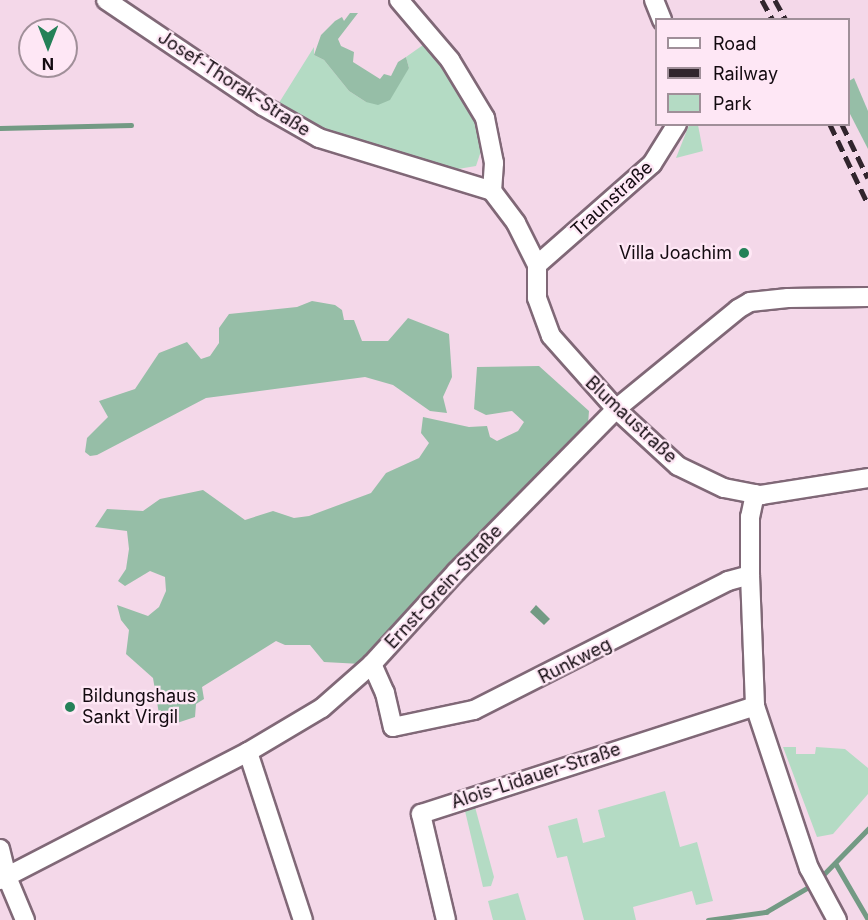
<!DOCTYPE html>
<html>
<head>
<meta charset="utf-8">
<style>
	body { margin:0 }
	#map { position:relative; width:868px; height:920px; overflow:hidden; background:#f4d8e9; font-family:Inter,sans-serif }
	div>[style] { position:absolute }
	.green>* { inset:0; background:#b4dbc4 }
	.forest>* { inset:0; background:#96bea7 }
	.water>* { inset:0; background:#739a84 }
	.stream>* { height:4.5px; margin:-2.25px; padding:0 2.25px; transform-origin:2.25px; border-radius:2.25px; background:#739a84 }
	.roads { filter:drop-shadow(2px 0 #806877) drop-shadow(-2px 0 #806877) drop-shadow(0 2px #806877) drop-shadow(0 -2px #806877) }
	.minor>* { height:18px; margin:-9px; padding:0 9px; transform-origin:9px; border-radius:9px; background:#fff }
	.rail>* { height:4.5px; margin-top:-2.25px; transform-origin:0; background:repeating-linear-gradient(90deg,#31252d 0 12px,transparent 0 18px) }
	.dots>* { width:16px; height:16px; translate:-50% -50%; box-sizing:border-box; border:3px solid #fee7f5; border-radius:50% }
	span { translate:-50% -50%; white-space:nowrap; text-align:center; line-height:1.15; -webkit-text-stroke:4.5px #fee7f5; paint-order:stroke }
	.street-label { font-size:18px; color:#130a10 }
	.poi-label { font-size:18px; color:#130a10 }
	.right { translate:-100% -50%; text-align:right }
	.left { translate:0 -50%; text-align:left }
	.legend { position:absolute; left:655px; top:18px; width:195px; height:108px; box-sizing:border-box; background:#fee7f5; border:2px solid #a08f99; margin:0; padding:8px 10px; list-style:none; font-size:18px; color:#130a10 }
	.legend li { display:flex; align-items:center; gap:12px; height:30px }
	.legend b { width:30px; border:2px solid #a08f99 }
	.north { position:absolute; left:18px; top:18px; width:60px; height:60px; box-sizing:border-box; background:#fee7f5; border:2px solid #a08f99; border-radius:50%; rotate:180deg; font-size:16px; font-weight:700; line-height:24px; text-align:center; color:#130a10 }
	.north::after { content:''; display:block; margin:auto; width:21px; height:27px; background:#248158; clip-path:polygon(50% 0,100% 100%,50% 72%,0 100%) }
</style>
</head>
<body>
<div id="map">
	<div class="green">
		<i style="clip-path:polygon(423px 45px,439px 59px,473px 111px,483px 145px,476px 166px,458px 169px,341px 140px,277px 106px,314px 47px,314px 55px,324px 60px,349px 91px,366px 102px,409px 68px,406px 57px)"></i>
		<i style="clip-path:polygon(689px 125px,698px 125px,703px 151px,676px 158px)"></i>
		<i style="clip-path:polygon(783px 747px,796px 747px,796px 754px,815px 754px,816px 747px,845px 749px,868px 768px,868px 794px,833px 834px,817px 837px)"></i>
		<i style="clip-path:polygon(665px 791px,680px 847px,697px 842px,713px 901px,696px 905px,692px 891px,633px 907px,636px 920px,584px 920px,567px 856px,557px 858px,548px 826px,577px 818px,583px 843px,605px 837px,598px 810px)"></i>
		<i style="clip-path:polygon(475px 807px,494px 877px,491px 886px,483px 887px,465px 811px)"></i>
		<i style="clip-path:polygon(518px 893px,526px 920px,493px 920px,488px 901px)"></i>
	</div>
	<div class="forest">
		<i style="clip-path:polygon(350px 13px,358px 13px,338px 39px,341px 46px,354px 52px,353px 62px,380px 79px,384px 74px,391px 76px,398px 62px,406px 57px,409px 68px,390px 100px,378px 105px,366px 102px,349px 91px,324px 60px,314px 55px,321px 35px,335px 21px,342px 17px,344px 21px)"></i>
		<i style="clip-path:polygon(854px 78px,868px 111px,868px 149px,849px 112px,849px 81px)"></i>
		<i style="clip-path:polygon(312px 301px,335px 305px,342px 310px,344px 320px,354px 320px,362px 341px,388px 341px,408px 318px,449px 334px,452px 377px,443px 397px,447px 413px,430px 411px,393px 385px,365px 377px,206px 398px,97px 455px,90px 456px,85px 452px,87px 438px,108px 417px,99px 401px,135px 389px,159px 353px,187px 342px,201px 359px,210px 356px,219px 343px,219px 328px,229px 314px,297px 307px)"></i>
		<i style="clip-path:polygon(539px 366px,589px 411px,586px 451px,402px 644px,361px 664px,324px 662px,310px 645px,285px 645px,276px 641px,202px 687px,204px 699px,196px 704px,195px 717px,171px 725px,159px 714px,153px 678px,126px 654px,129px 630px,121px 620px,117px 605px,148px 616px,159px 607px,166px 591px,165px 577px,150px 571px,125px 586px,118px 581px,126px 569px,129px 549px,127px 531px,95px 527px,107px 509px,143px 511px,160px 499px,203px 490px,245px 520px,273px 511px,294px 518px,309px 516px,371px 493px,386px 473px,419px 458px,429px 443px,421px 433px,423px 417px,469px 427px,487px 426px,490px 437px,497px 441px,518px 431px,524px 422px,512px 411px,486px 415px,474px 409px,477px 367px)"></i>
	</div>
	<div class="water">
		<i style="clip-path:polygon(536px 605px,550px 619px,544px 625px,530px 612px)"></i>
	</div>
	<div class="stream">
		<i style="left:0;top:128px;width:131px;rotate:-1.3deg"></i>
		<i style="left:836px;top:864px;width:64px;rotate:59.8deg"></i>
		<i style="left:820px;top:878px;width:69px;rotate:-45.6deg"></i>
		<i style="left:708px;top:920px;width:59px;rotate:-7.9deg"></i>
		<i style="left:766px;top:912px;width:56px;rotate:-30.3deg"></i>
	</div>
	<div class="roads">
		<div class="minor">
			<i style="left:106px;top:0;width:189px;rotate:34deg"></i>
			<i style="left:263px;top:106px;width:64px;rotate:29.7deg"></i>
			<i style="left:319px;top:138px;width:181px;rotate:17deg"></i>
			<i style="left:492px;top:191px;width:40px;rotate:53deg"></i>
			<i style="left:516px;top:223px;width:47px;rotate:63.4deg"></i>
			<i style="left:537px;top:265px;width:33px;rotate:90deg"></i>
			<i style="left:537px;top:298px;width:40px;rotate:69.8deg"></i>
			<i style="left:551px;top:336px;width:98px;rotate:48.3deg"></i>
			<i style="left:616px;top:409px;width:84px;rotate:42.6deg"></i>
			<i style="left:678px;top:466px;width:51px;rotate:25.6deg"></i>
			<i style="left:724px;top:488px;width:38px;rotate:11deg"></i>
			<i style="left:761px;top:495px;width:108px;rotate:-9deg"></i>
			<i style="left:399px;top:0;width:79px;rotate:49.6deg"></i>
			<i style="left:450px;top:60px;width:68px;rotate:58.9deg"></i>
			<i style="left:485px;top:118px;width:46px;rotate:78.7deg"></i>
			<i style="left:494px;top:163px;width:28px;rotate:94deg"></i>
			<i style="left:654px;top:0;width:22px;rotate:68deg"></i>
			<i style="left:537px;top:265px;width:153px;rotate:-41.3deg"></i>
			<i style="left:652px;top:164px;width:47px;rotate:-58deg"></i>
			<i style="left:755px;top:494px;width:24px;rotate:102deg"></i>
			<i style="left:750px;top:517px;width:58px;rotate:90deg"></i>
			<i style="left:750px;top:575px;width:131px;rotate:87.8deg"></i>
			<i style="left:755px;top:706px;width:171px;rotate:71.6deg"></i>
			<i style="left:809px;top:868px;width:59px;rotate:61.7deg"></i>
			<i style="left:372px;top:664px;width:32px;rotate:66deg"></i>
			<i style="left:385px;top:693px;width:35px;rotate:77deg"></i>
			<i style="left:393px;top:727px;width:83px;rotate:-11.9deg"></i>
			<i style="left:474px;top:710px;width:285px;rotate:-26.9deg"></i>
			<i style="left:728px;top:581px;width:23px;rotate:-15deg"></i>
			<i style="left:248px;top:752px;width:177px;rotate:71.9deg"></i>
			<i style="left:0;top:849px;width:29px;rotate:76deg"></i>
			<i style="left:7px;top:877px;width:47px;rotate:67.3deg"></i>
			<i style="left:0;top:880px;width:279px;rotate:-27.3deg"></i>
			<i style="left:248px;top:752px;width:86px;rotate:-30.7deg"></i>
			<i style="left:322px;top:708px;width:67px;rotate:-41.3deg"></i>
			<i style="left:372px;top:664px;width:125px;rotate:-47.6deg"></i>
			<i style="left:456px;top:572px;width:228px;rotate:-45.5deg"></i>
			<i style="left:616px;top:409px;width:158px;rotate:-39.3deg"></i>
			<i style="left:738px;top:309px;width:14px;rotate:-30deg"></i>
			<i style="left:750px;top:302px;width:38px;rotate:-6deg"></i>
			<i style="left:788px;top:298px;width:80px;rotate:-0.7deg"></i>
			<i style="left:446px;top:920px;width:109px;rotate:-103.3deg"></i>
			<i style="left:421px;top:814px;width:351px;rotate:-17.9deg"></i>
		</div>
	</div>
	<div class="rail">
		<i style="left:762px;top:0;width:23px;rotate:61deg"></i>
		<i style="left:775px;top:0;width:23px;rotate:61deg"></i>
		<i style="left:830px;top:124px;width:89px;rotate:64.6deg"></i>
		<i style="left:842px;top:124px;width:60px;rotate:64.3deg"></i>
	</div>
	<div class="dots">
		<i style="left:744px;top:253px;background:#248158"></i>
		<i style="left:70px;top:707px;background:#248158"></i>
	</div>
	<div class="street-label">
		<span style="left:234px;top:84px;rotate:33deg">Josef-Thorak-Straße</span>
		<span style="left:612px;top:199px;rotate:-42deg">Traunstraße</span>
		<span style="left:631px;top:420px;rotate:43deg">Blumaustraße</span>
		<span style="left:444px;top:587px;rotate:-47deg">Ernst-Grein-Straße</span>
		<span style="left:575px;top:661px;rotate:-27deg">Runkweg</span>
		<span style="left:536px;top:776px;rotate:-18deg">Alois-Lidauer-Straße</span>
	</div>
	<div class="poi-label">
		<span class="right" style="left:732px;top:253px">Villa Joachim</span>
		<span class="left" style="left:82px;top:707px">Bildungshaus<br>Sankt Virgil</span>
	</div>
	<ul class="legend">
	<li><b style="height:8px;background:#fff"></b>Road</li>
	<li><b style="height:8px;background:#31252d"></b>Railway</li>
	<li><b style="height:16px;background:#b4dbc4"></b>Park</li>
	</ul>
	<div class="north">N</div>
</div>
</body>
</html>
